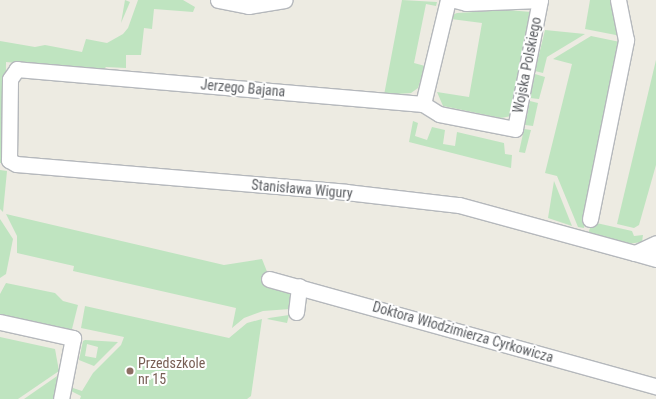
<!DOCTYPE html>
<html>
<head>
<meta charset="utf-8">
<style>
	body { margin:0 }
	#map { position:relative; width:656px; height:399px; overflow:hidden; background:#edebe2; font-family:"Roboto Condensed",sans-serif }
	div>[style] { position:absolute }
	.green>* { inset:0; background:#bfe4c0 }
	.roads { filter:drop-shadow(1px 0 #b5b8bc) drop-shadow(-1px 0 #b5b8bc) drop-shadow(0 1px #b5b8bc) drop-shadow(0 -1px #b5b8bc) }
	.minor>* { height:15px; margin:-7.5px; padding:0 7.5px; transform-origin:7.5px; border-radius:7.5px; background:#fff }
	.dots>* { width:11px; height:11px; translate:-50% -50%; box-sizing:border-box; border:2px solid #fff; border-radius:50% }
	span { translate:-50% -50%; white-space:nowrap; text-align:center; line-height:1.15; -webkit-text-stroke:4px #fff; paint-order:stroke }
	.street-label { font-size:14px; color:#5b5e62 }
	.education-label { font-size:14px; color:#785e54 }
	.left { translate:0 -50%; text-align:left }
</style>
</head>
<body>
<div id="map">
	<div class="green">
		<i style="clip-path:polygon(125px 0,130px 2px,121px 23px)"></i>
		<i style="clip-path:polygon(138px 0,183px 0,195px 7px,193px 12px,154px 9px,152px 29px,144px 28px,141px 55px,126px 55px,126px 68px,106px 67px,102px 71px,6px 62px,5px 163px,0 163px,0 41px,35px 47px,45px 45px,82px 52px,86px 39px,107px 43px,123px 34px,128px 28px)"></i>
		<i style="clip-path:polygon(402px 0,437px 2px,436px 6px,426px 4px,414px 63px,425px 66px,418px 88px,411px 93px,384px 95px)"></i>
		<i style="clip-path:polygon(590px 0,614px 0,621px 36px,585px 29px)"></i>
		<i style="clip-path:polygon(507px 10px,531px 12px,511px 116px,501px 118px,443px 106px,437px 92px,469px 97px,482px 23px,451px 19px,452px 15px,457px 13px)"></i>
		<i style="clip-path:polygon(545px 30px,585px 34px,547px 57px,543px 73px,535px 71px)"></i>
		<i style="clip-path:polygon(591px 36px,620px 42px,584px 228px,578px 227px,557px 176px,545px 173px,572px 64px,553px 59px)"></i>
		<i style="clip-path:polygon(656px 60px,656px 165px,639px 225px,634px 228px,617px 224px)"></i>
		<i style="clip-path:polygon(535px 74px,545px 77px,539px 99px,530px 98px)"></i>
		<i style="clip-path:polygon(530px 101px,538px 103px,533px 126px,525px 125px)"></i>
		<i style="clip-path:polygon(413px 121px,418px 123px,415px 136px,427px 140px,432px 127px,445px 130px,443px 144px,455px 146px,457px 132px,504px 143px,505px 154px,512px 155px,511px 168px,409px 142px)"></i>
		<i style="clip-path:polygon(524px 129px,531px 130px,525px 153px,519px 152px)"></i>
		<i style="clip-path:polygon(0 170px,7px 171px,3px 212px,0 209px)"></i>
		<i style="clip-path:polygon(554px 181px,572px 226px,548px 218px)"></i>
		<i style="clip-path:polygon(6px 214px,224px 265px,262px 259px,268px 274px,292px 289px,290px 309px,263px 311px,244px 318px,232px 328px,236px 308px,73px 271px,74px 266px,17px 253px,17px 236px)"></i>
		<i style="clip-path:polygon(0 219px,13px 239px,6px 274px,0 278px)"></i>
		<i style="clip-path:polygon(592px 222px,632px 231px,634px 236px,643px 235px,642px 242px,627px 244px,588px 234px)"></i>
		<i style="clip-path:polygon(6px 283px,55px 293px,63px 301px,78px 305px,71px 333px,0 317px,0 294px)"></i>
		<i style="clip-path:polygon(85px 306px,229px 338px,247px 323px,262px 319px,251px 396px,247px 399px,80px 399px,81px 396px,71px 391px,73px 388px,82px 391px,93px 373px,121px 345px,124px 337px,81px 328px)"></i>
		<i style="clip-path:polygon(289px 315px,287px 323px,267px 319px,269px 318px)"></i>
		<i style="clip-path:polygon(0 337px,55px 349px,59px 371px,18px 399px,0 399px)"></i>
		<i style="clip-path:polygon(evenodd,83px 341px,85px 340px,118px 342px,94px 366px,79px 360px,83px 341px,87px 344px,98px 347px,96px 358px,85px 356px,87px 344px)"></i>
		<i style="clip-path:polygon(60px 374px,55px 399px,24px 399px)"></i>
	</div>
	<div class="roads">
		<div class="minor">
			<i style="left:218px;top:0;width:31px;rotate:11deg"></i>
			<i style="left:248px;top:6px;width:37px;rotate:-9deg"></i>
			<i style="left:455px;top:0;width:11px;rotate:15deg"></i>
			<i style="left:466px;top:3px;width:74px;rotate:-2.3deg"></i>
			<i style="left:540px;top:0;width:131px;rotate:101deg"></i>
			<i style="left:515px;top:129px;width:77px;rotate:-168.8deg"></i>
			<i style="left:439px;top:114px;width:19px;rotate:-148deg"></i>
			<i style="left:423px;top:104px;width:408px;rotate:-175.1deg"></i>
			<i style="left:17px;top:69px;width:12px;rotate:125deg"></i>
			<i style="left:10px;top:79px;width:81px;rotate:90.7deg"></i>
			<i style="left:9px;top:160px;width:8px;rotate:30deg"></i>
			<i style="left:16px;top:164px;width:331px;rotate:4.8deg"></i>
			<i style="left:346px;top:192px;width:114px;rotate:6.6deg"></i>
			<i style="left:459px;top:205px;width:182px;rotate:15.3deg"></i>
			<i style="left:635px;top:253px;width:23px;rotate:-25deg"></i>
			<i style="left:423px;top:104px;width:107px;rotate:-76.5deg"></i>
			<i style="left:590px;top:219px;width:183px;rotate:-78.6deg"></i>
			<i style="left:626px;top:40px;width:41px;rotate:-101.3deg"></i>
			<i style="left:635px;top:253px;width:22px;rotate:16deg"></i>
			<i style="left:269px;top:279px;width:402px;rotate:15.5deg"></i>
			<i style="left:296px;top:312px;width:26px;rotate:-83deg"></i>
			<i style="left:0;top:322px;width:75px;rotate:12.4deg"></i>
			<i style="left:73px;top:338px;width:62px;rotate:101.1deg"></i>
		</div>
	</div>
	<div class="dots">
		<i style="left:130px;top:371px;background:#8d6e63"></i>
	</div>
	<div class="street-label">
		<span style="left:527px;top:65px;rotate:-79deg">Wojska Polskiego</span>
		<span style="left:243px;top:88px;rotate:5deg">Jerzego Bajana</span>
		<span style="left:302px;top:189px;rotate:5deg">Stanisława Wigury</span>
		<span style="left:463px;top:332px;rotate:16deg">Doktora Włodzimierza Cyrkowicza</span>
	</div>
	<div class="education-label">
		<span class="left" style="left:138px;top:371px">Przedszkole<br>nr 15</span>
	</div>
</div>
</body>
</html>
